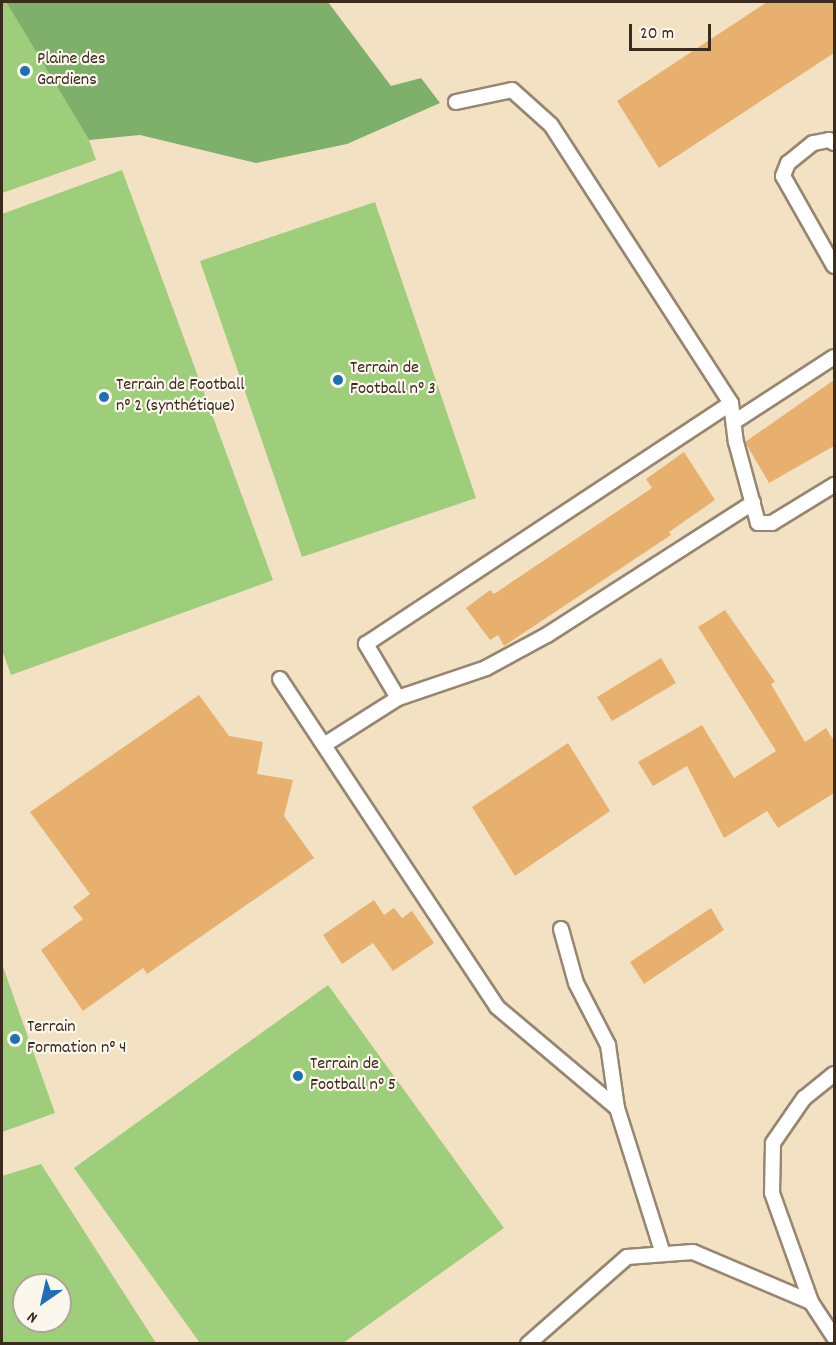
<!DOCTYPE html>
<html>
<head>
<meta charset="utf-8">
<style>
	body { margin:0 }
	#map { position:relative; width:836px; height:1345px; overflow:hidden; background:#f3e1c4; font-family:Dekko,sans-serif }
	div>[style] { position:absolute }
	.green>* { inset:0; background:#9ecd7b }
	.forest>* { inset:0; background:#7eb06b }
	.building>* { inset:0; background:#e8b06f }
	.roads { filter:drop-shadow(2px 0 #978671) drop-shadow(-2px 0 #978671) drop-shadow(0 2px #978671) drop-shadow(0 -2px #978671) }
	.service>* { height:14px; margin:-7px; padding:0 7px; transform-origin:7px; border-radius:7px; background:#fff }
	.dots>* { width:16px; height:16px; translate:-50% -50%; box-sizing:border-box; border:3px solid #fbf7ec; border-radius:50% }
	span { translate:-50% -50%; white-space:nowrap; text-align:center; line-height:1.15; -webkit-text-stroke:4.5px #fbf7ec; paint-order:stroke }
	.poi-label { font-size:18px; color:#3b2a1e }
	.left { translate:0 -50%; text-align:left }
	.frame { position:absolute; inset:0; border:3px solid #3b2a1e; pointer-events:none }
	.north { position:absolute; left:12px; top:1273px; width:60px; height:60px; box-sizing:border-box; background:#fbf7ec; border:2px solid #aea59a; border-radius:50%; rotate:214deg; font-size:16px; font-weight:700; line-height:24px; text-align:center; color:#3b2a1e }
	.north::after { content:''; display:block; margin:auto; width:21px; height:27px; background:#1f6fb2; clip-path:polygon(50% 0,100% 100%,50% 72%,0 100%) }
	.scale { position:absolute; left:629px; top:24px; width:82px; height:27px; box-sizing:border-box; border:3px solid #3b2a1e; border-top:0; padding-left:8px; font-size:18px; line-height:21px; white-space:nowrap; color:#3b2a1e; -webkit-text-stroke:4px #fbf7ec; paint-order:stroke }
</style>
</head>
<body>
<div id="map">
	<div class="green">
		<i style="clip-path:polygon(2px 2px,6px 2px,89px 140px,96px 160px,2px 193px)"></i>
		<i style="clip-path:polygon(122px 170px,273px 580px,11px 675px,2px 650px,2px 214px)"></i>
		<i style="clip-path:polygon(375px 202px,476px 498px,302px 557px,200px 261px)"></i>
		<i style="clip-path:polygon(2px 964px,55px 1113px,2px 1132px)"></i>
		<i style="clip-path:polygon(328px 985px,504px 1228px,343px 1343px,200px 1343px,74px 1168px)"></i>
		<i style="clip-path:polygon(evenodd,41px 1164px,156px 1343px,2px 1343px,2px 1176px,41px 1164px,24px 1285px,60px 1285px,60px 1321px,24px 1321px,24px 1285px)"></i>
	</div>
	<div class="forest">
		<i style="clip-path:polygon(6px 2px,328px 2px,391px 86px,421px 78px,440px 103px,347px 144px,256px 163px,140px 135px,89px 140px)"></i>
	</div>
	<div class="building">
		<i style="clip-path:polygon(767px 2px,834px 2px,834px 53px,659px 168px,617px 101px)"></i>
		<i style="clip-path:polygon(834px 380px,834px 446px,769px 483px,745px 442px)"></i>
		<i style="clip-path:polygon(684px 452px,715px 500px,669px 532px,671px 535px,504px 646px,498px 635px,490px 640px,466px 608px,490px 590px,494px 594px,652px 488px,646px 479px)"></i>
		<i style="clip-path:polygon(725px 610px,775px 682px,771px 684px,805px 742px,826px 728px,834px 741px,834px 793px,778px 828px,767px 811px,724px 838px,687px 766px,653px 786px,638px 762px,702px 725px,734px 778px,776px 751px,698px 627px)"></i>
		<i style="clip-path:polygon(661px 658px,676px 683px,612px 721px,597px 697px)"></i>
		<i style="clip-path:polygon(199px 695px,229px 736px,263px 742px,257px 774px,293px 780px,284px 816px,314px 858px,147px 974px,143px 968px,83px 1011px,41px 950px,83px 919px,73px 907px,90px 894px,30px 812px)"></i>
		<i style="clip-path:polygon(568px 743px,610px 811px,515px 876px,472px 807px)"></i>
		<i style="clip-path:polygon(374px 900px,384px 915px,394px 908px,402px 918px,412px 911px,434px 943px,393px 971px,373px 943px,342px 964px,323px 935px)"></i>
		<i style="clip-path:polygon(711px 908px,724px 930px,644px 984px,630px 962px)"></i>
	</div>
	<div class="roads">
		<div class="service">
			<i style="left:456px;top:102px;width:57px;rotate:-12.1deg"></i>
			<i style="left:512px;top:90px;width:52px;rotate:41.9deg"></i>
			<i style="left:551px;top:125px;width:331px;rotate:57.1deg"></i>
			<i style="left:731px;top:403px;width:39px;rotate:83deg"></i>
			<i style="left:736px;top:442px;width:84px;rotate:74.8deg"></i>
			<i style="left:758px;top:523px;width:14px"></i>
			<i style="left:772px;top:523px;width:73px;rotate:-31.5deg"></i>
			<i style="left:834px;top:143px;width:6px;rotate:-149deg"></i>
			<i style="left:829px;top:140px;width:16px;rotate:169deg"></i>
			<i style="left:813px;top:143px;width:32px;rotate:141deg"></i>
			<i style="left:788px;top:163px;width:14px;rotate:111deg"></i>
			<i style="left:783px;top:176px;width:103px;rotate:60.5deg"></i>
			<i style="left:734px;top:422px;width:119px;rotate:-33deg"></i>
			<i style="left:280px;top:679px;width:393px;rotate:56.5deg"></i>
			<i style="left:497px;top:1007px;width:157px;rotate:40.1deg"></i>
			<i style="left:617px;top:1108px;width:153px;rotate:72.5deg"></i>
			<i style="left:398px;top:698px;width:63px;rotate:-120.7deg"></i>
			<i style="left:366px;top:644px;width:437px;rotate:-33.4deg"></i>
			<i style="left:324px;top:745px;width:88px;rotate:-32.4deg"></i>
			<i style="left:398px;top:698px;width:93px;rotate:-18.8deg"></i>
			<i style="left:486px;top:668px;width:69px;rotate:-28.4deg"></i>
			<i style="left:547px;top:635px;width:245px;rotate:-32.7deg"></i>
			<i style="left:561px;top:929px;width:56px;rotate:74.5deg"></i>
			<i style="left:576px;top:983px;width:70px;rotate:62.7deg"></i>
			<i style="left:608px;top:1045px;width:64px;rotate:81.9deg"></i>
			<i style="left:834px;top:1074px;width:38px;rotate:141deg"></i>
			<i style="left:804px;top:1098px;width:55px;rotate:124.6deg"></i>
			<i style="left:773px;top:1143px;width:50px;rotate:91.1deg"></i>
			<i style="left:772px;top:1193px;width:116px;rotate:70.3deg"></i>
			<i style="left:811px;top:1302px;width:42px;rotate:56.7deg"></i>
			<i style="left:528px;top:1344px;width:132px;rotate:-41.3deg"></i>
			<i style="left:627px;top:1257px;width:66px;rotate:-4.3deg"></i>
			<i style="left:693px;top:1252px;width:128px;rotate:23deg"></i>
		</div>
	</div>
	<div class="dots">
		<i style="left:25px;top:71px;background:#1f6fb2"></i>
		<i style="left:338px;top:380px;background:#1f6fb2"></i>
		<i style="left:104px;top:397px;background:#1f6fb2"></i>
		<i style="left:15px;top:1039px;background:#1f6fb2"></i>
		<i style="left:298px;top:1076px;background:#1f6fb2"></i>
	</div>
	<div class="poi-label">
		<span class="left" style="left:37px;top:71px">Plaine des<br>Gardiens</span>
		<span class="left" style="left:350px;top:380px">Terrain de<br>Football n° 3</span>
		<span class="left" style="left:116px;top:397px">Terrain de Football<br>n° 2 (synthétique)</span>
		<span class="left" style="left:27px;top:1039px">Terrain<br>Formation n° 4</span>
		<span class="left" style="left:310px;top:1076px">Terrain de<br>Football n° 5</span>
	</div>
	<div class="frame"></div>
	<div class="north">N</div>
	<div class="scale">20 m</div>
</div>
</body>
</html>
